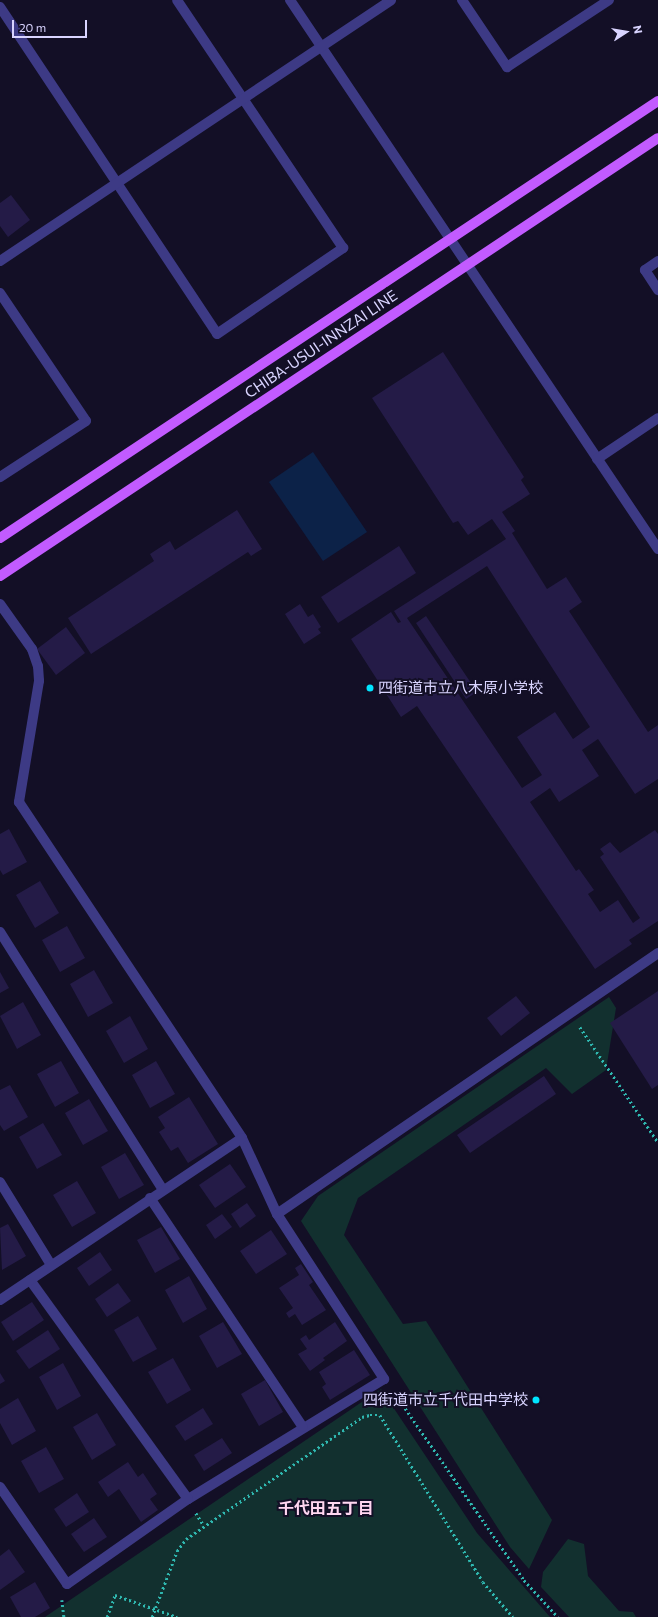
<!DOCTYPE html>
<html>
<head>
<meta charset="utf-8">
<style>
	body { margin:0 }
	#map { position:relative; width:658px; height:1617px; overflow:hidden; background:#130f26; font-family:Commissioner,"Noto Sans JP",sans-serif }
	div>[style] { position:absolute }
	.green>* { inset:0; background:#12302f }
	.water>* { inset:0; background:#0c2248 }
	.building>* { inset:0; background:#241b47 }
	.path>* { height:2.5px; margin-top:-1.25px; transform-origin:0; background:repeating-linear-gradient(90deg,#2fb8b0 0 2px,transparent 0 5px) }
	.minor>* { height:10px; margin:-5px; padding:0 5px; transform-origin:5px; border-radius:5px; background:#3d3a85 }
	.major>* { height:10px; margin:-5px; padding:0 5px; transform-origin:5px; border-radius:5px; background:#c25bff }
	.dots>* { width:11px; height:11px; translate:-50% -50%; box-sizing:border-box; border:2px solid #130f26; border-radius:50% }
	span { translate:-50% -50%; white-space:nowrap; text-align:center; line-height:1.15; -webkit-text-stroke:4px #130f26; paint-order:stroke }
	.street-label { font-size:15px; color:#d9d4ff }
	.poi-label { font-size:15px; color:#d9d4ff }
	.left { translate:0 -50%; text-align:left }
	.right { translate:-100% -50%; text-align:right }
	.neighbourhood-label { font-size:16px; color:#ffd6f0; font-weight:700 }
	.north { position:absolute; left:606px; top:12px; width:40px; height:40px; -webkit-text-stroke:3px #130f26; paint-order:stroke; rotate:78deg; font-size:11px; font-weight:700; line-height:16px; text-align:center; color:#d9d4ff }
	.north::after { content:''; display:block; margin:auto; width:14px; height:18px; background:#d9d4ff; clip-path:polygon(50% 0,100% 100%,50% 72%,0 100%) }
	.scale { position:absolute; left:12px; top:20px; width:75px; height:18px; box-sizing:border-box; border:2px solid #d9d4ff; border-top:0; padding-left:5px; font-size:12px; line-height:14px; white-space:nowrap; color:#d9d4ff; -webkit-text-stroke:3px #130f26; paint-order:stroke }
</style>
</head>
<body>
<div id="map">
	<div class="green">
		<i style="clip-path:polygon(609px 997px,616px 1008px,606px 1070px,572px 1094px,546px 1068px,358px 1198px,344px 1235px,403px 1324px,426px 1321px,552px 1520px,529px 1569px,510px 1547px,301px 1221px,318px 1196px)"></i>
		<i style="clip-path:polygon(381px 1389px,477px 1533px,550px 1617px,45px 1617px)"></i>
		<i style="clip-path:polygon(568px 1539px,584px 1544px,588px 1576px,619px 1611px,633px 1612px,636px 1617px,569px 1617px,541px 1587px,543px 1572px)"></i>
	</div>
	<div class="water">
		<i style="clip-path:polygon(313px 452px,367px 532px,323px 561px,269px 482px)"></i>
	</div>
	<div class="building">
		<i style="clip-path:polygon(11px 195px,30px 220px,8px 237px,0 226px,0 203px)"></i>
		<i style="clip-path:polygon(evenodd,443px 352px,524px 477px,521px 480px,530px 494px,502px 512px,515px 531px,512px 533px,547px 589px,566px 577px,582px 602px,569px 611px,648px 732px,658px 725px,658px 779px,635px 794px,598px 739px,582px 750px,599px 776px,559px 802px,550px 788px,530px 802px,576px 871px,579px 869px,594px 890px,588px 894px,600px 912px,618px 900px,633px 923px,640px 918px,600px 857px,604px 854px,600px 849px,610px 842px,620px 853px,655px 830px,658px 834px,658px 921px,629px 940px,632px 944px,595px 969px,417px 706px,401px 717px,351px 639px,391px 612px,398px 623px,401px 622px,394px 611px,506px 539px,492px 519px,468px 535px,458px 521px,453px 523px,372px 398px,443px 352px,487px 566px,590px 727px,573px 739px,555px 712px,517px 737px,542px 775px,522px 788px,407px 618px,487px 566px)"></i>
		<i style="clip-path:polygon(237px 510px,262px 549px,251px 556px,248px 552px,91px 654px,68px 618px,154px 561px,150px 554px,170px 541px,175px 550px)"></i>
		<i style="clip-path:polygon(399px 546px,416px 573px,338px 623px,321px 597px)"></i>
		<i style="clip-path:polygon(300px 604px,308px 617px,313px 614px,321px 627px,318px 629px,321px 633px,304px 644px,285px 614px)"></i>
		<i style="clip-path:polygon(426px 616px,477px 692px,466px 699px,416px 623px)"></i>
		<i style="clip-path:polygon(66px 627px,85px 653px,56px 675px,37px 649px)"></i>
		<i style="clip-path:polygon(9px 829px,27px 862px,3px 875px,0 870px,0 834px)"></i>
		<i style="clip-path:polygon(40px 881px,59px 913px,35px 928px,16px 895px)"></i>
		<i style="clip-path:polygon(67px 926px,85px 958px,60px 972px,42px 940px)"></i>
		<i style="clip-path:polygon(94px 970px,113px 1003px,88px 1017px,70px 984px)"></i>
		<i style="clip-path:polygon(0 972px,9px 988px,0 993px)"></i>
		<i style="clip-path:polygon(658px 991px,658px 1085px,652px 1089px,610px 1023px)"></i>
		<i style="clip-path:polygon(516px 996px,530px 1013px,501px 1036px,487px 1018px)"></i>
		<i style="clip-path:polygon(23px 1002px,41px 1035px,17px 1049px,0 1016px)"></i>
		<i style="clip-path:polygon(130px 1016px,148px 1049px,124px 1063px,106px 1031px)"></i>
		<i style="clip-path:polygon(61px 1061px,79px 1093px,55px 1107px,37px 1074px)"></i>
		<i style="clip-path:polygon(156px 1061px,175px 1094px,150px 1108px,132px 1075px)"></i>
		<i style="clip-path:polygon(544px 1076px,556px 1094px,470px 1153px,457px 1135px)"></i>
		<i style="clip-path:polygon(10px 1085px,28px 1117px,4px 1131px,0 1125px,0 1090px)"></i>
		<i style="clip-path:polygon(189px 1097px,218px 1144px,188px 1163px,178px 1147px,171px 1151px,159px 1132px,165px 1128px,158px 1117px)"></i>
		<i style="clip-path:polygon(89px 1099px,108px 1131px,83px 1145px,65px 1113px)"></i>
		<i style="clip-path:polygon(43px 1123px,62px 1155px,37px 1169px,19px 1137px)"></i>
		<i style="clip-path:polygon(125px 1153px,144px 1185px,119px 1199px,101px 1167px)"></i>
		<i style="clip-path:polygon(230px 1164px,246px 1187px,215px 1208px,199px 1185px)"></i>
		<i style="clip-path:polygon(77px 1181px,96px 1213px,72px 1227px,53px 1195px)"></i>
		<i style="clip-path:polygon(247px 1203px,256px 1216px,240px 1228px,231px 1214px)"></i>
		<i style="clip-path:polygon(222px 1214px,232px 1227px,215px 1239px,206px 1225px)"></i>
		<i style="clip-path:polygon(8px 1224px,26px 1256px,2px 1270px,0 1228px)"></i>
		<i style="clip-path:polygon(161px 1227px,180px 1259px,155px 1273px,137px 1240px)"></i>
		<i style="clip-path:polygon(271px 1230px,287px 1254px,256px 1274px,240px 1251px)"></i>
		<i style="clip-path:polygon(100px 1252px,112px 1270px,89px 1286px,77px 1268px)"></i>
		<i style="clip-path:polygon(301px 1264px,313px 1282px,309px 1285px,326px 1310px,302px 1325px,295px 1314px,289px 1318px,286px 1313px,293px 1308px,279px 1288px,299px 1275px,295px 1268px)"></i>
		<i style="clip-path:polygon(189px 1276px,207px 1309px,183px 1323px,165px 1290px)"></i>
		<i style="clip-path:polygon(118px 1283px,131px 1301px,107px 1317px,95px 1299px)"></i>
		<i style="clip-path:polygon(32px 1302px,44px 1320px,13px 1341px,1px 1322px)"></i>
		<i style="clip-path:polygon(138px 1316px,157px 1349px,133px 1362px,114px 1330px)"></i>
		<i style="clip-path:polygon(223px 1322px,242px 1354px,217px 1368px,199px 1336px)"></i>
		<i style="clip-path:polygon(335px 1322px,347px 1341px,323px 1358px,325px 1360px,310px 1371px,298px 1354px,307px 1349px,300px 1339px,306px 1335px,309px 1340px)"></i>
		<i style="clip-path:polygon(48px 1330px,60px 1349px,29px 1369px,16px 1351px)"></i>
		<i style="clip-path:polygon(354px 1350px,370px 1375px,330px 1400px,322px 1387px,326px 1384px,319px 1372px)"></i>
		<i style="clip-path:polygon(173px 1358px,191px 1390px,167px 1404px,148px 1372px)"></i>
		<i style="clip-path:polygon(63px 1363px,81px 1396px,57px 1410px,39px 1377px)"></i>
		<i style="clip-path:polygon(0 1373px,5px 1381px,0 1384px)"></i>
		<i style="clip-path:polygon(265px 1380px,283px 1412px,259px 1426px,241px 1394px)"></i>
		<i style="clip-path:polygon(18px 1398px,36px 1431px,12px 1445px,0 1423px,0 1409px)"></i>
		<i style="clip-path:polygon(203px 1408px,213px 1424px,185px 1441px,175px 1426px)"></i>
		<i style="clip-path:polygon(97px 1413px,116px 1445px,92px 1460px,73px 1427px)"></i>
		<i style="clip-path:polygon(222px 1438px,232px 1453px,204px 1471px,194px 1455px)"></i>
		<i style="clip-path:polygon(46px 1447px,64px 1479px,39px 1493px,21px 1461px)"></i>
		<i style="clip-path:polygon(128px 1462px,138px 1477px,143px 1473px,157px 1494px,150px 1499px,158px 1510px,141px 1522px,119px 1489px,108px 1497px,98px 1482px)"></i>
		<i style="clip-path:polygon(77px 1493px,89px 1512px,66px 1527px,54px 1509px)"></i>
		<i style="clip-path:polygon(94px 1518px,107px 1537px,84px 1552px,71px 1534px)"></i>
		<i style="clip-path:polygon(9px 1549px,25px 1572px,0 1590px,0 1556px)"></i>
		<i style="clip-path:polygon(35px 1582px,50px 1608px,35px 1617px,21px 1617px,10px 1597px)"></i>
	</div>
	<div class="path">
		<i style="left:580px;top:1027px;width:139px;rotate:55.9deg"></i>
		<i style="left:394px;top:1392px;width:229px;rotate:55.3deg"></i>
		<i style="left:524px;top:1580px;width:50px;rotate:47.4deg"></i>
		<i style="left:196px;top:1513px;width:15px;rotate:58deg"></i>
		<i style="left:62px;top:1600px;width:17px;rotate:83deg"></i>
		<i style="left:107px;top:1617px;width:23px;rotate:-70deg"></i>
		<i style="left:115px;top:1595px;width:66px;rotate:19.5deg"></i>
		<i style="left:152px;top:1617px;width:71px;rotate:-69.3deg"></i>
		<i style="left:177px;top:1551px;width:15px;rotate:-53deg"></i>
		<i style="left:186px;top:1539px;width:214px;rotate:-34.7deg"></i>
		<i style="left:362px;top:1417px;width:8px;rotate:-14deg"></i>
		<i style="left:370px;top:1415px;width:10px"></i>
		<i style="left:380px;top:1415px;width:196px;rotate:58.3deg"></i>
		<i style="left:483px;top:1582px;width:46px;rotate:49.4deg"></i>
	</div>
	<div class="minor">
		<i style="left:290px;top:0;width:661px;rotate:56.17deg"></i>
		<i style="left:462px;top:0;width:81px;rotate:56.1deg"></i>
		<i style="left:507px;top:67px;width:122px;rotate:-33.3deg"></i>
		<i style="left:0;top:7px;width:392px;rotate:56.4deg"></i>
		<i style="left:217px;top:334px;width:153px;rotate:-34.3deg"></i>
		<i style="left:343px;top:248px;width:298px;rotate:-123.8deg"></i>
		<i style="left:0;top:261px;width:470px;rotate:-33.7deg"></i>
		<i style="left:658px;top:261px;width:16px;rotate:145deg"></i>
		<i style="left:645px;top:270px;width:24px;rotate:57deg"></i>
		<i style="left:0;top:293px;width:154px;rotate:56.1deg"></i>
		<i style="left:86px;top:421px;width:103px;rotate:146.9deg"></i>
		<i style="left:597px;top:459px;width:73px;rotate:-33.9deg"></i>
		<i style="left:0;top:604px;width:55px;rotate:54.6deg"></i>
		<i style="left:32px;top:649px;width:18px;rotate:71deg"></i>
		<i style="left:38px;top:666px;width:15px;rotate:86deg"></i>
		<i style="left:39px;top:681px;width:123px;rotate:99.4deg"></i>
		<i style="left:19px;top:802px;width:403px;rotate:56.4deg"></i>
		<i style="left:242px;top:1138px;width:84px;rotate:65.3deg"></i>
		<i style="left:277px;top:1214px;width:197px;rotate:57deg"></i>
		<i style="left:384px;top:1379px;width:230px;rotate:148.5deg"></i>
		<i style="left:188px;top:1499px;width:148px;rotate:144.9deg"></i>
		<i style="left:67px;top:1584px;width:118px;rotate:-124.6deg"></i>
		<i style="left:0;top:932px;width:305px;rotate:57.7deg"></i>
		<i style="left:0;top:1182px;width:97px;rotate:58.4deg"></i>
		<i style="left:150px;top:1198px;width:275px;rotate:56.3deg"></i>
		<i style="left:277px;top:1214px;width:462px;rotate:-34.4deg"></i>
		<i style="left:30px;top:1280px;width:270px;rotate:54.2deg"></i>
		<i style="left:0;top:1300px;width:291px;rotate:-33.8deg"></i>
	</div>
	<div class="major">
		<i style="left:0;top:538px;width:790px;rotate:-33.59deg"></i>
		<i style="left:0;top:576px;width:790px;rotate:-33.65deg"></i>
	</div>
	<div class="dots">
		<i style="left:370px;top:688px;background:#00e5ff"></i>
		<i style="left:536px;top:1400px;background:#00e5ff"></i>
	</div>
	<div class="street-label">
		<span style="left:321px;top:344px;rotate:-34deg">CHIBA-USUI-INNZAI LINE</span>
	</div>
	<div class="poi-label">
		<span class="left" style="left:378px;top:688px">四街道市立八木原小学校</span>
		<span class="right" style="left:528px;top:1400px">四街道市立千代田中学校</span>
	</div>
	<div class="neighbourhood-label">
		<span style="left:326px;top:1508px">千代田五丁目</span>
	</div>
	<div class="north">N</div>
	<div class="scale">20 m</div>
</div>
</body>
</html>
